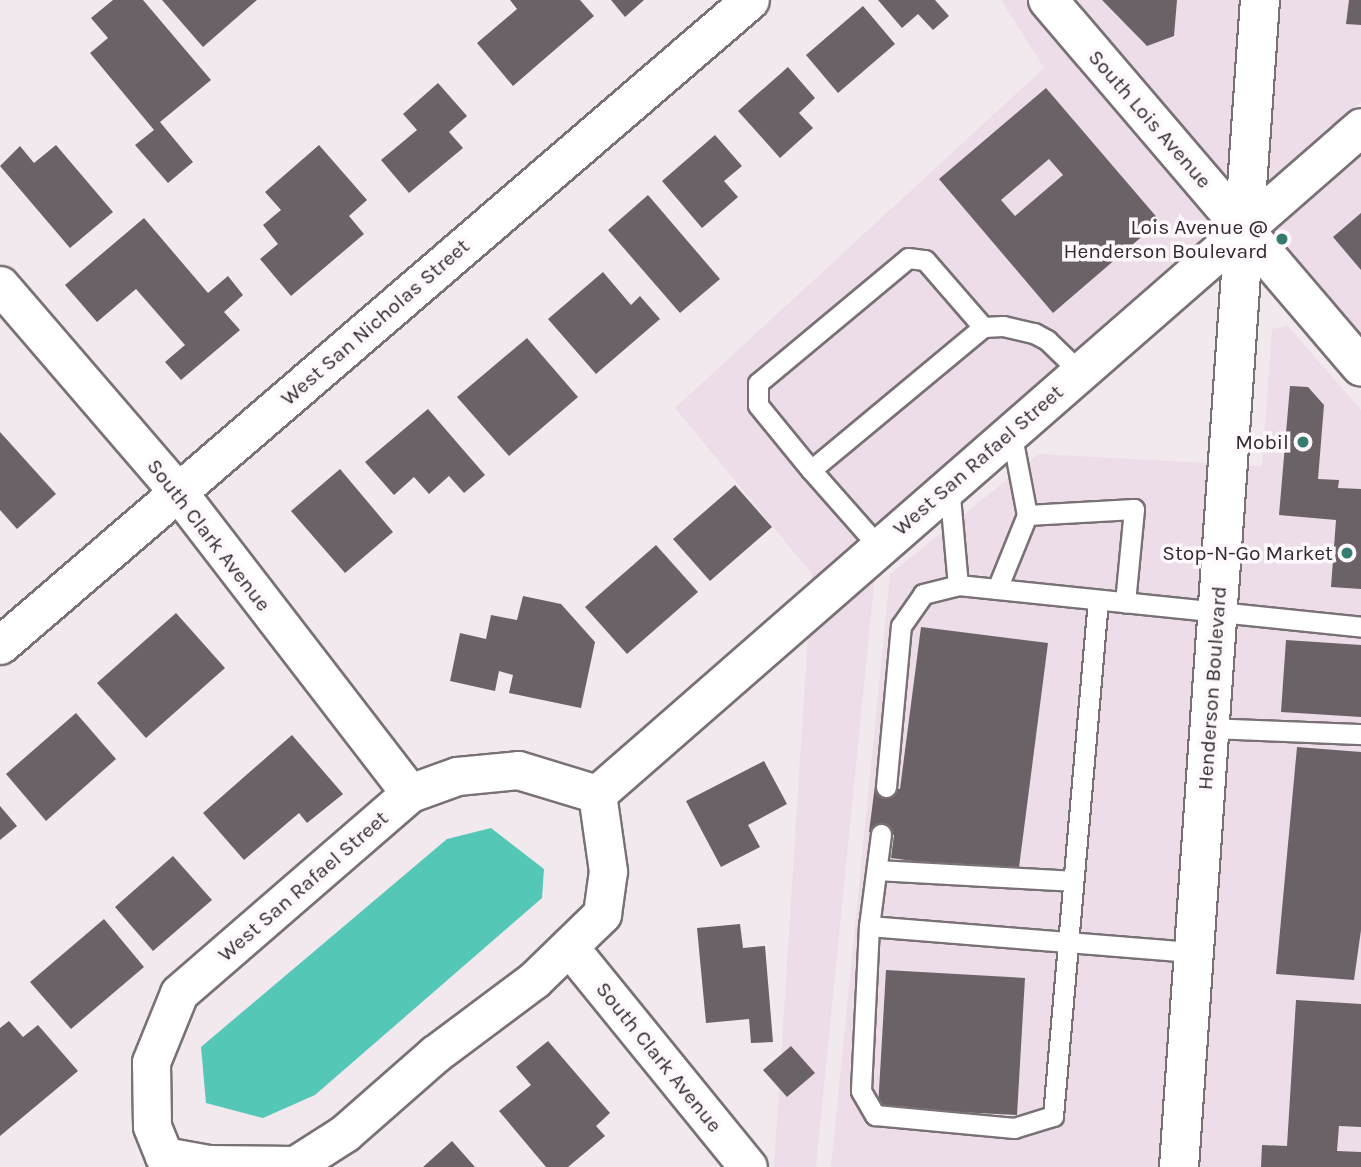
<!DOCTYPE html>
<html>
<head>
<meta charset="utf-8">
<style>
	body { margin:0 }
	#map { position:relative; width:1361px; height:1167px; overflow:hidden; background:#f2e9ef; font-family:Karla,sans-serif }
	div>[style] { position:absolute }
	.built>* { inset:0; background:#eddde8 }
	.water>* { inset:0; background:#55c7b6 }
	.building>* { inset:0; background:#6a6267 }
	.roads { filter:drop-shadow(2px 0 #797176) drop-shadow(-2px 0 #797176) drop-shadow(0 2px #797176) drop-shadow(0 -2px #797176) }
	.service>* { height:19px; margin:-9.5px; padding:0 9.5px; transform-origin:9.5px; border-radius:9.5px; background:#fff }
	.minor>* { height:37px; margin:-18.5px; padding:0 18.5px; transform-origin:18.5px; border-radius:18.5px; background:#fff }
	.tertiary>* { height:38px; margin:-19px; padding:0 19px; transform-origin:19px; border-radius:19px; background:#fff }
	.secondary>* { height:38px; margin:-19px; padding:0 19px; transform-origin:19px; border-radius:19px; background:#fff }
	.dots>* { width:19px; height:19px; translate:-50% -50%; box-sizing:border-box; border:4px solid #fef7fc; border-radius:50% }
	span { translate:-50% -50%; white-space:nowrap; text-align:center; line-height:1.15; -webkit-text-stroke:7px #fef7fc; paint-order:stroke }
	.street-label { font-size:21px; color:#2f2b2e }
	.poi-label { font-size:21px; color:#2f2b2e }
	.right { translate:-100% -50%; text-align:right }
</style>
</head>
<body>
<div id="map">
	<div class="built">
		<i style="clip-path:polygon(1001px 0,1026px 0,1218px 224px,812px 580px,812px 574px,675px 408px,1044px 68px)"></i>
		<i style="clip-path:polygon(1070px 0,1243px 0,1228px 185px)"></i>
		<i style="clip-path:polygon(1278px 0,1361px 0,1361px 102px,1264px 185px)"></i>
		<i style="clip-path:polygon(1361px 152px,1361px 341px,1268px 231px)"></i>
		<i style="clip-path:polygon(1288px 326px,1361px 410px,1361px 1167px,831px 1167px,890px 574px,1039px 454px,1262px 466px,1272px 329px)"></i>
		<i style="clip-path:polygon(875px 575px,816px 1167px,774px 1167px,808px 634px)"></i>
	</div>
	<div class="water">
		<i style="clip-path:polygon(491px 828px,544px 869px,542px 898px,315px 1095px,263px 1118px,206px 1103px,201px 1047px,447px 839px)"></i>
	</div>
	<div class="building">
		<i style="clip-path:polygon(113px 0,143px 0,211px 80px,160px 122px,193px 162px,168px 183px,135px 145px,154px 130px,90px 53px,108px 38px,91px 18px)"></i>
		<i style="clip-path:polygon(162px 0,257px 0,203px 47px)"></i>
		<i style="clip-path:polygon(510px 0,580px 0,594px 16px,513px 86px,477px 43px,517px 9px)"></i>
		<i style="clip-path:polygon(611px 0,644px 0,625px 17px)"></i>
		<i style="clip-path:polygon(878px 0,935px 0,949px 16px,933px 30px,918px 14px,902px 28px)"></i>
		<i style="clip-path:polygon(1102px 0,1177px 0,1174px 36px,1147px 46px)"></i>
		<i style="clip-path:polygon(1349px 0,1361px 0,1361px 25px,1346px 24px)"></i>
		<i style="clip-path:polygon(863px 6px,895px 44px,838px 93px,806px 55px)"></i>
		<i style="clip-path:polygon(788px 67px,815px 98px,799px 113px,813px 128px,780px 158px,738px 111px)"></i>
		<i style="clip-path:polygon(438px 83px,467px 116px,449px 132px,463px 148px,409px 193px,381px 160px,417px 130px,403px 114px)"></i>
		<i style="clip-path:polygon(evenodd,1046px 88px,1160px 221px,1053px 313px,939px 179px,1046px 88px,1049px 159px,1063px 175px,1015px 216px,1001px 200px,1049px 159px)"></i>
		<i style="clip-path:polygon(715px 135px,742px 166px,724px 181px,738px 197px,702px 228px,662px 181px)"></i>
		<i style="clip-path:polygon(56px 145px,113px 212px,70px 248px,0 166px,20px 146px,34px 163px)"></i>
		<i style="clip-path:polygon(319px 145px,367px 200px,349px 216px,364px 234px,291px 296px,260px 259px,278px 244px,263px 225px,281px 210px,265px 192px)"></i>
		<i style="clip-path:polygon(648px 195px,720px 279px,680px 313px,608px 230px)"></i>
		<i style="clip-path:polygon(1361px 213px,1361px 270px,1333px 237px)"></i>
		<i style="clip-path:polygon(144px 218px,208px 293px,228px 276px,243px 295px,224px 312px,240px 330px,181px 380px,165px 362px,185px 345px,136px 289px,97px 322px,65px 285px)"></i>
		<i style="clip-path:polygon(603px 272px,631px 305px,640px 296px,660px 319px,596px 374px,548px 319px)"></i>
		<i style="clip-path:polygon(527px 338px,578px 397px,509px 456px,457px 397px)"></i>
		<i style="clip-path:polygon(1290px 386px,1308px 387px,1324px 405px,1318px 479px,1339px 480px,1338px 488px,1361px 489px,1361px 589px,1331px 587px,1336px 520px,1279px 515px)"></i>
		<i style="clip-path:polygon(428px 409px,485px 475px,464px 493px,449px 476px,429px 494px,414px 477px,394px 495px,365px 462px)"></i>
		<i style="clip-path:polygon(0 432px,56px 494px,17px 529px,0 510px)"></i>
		<i style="clip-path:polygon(340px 469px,393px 532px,345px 573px,291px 511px)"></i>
		<i style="clip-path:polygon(735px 485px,772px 527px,710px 581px,673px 539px)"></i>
		<i style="clip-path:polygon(656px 545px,698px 592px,627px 654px,585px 607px)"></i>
		<i style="clip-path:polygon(523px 596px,561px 604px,595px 642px,581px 708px,509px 693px,513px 675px,499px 671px,495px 691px,450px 681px,460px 633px,486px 639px,491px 615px,517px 620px)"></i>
		<i style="clip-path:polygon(176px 613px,225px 668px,146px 738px,97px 683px)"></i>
		<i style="clip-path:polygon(921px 627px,1048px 643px,1018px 875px,891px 858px,894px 835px,869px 832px,875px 785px,900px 789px)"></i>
		<i style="clip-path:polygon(1286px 640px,1361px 645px,1361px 717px,1281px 712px)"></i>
		<i style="clip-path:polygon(76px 713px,116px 759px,46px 821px,6px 774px)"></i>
		<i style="clip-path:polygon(292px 735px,343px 794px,307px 823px,299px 813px,244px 860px,203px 813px)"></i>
		<i style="clip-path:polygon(1297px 747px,1361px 752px,1361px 930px,1354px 980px,1276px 974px)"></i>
		<i style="clip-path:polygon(764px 761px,787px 804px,748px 825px,760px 847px,721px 867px,686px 801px)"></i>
		<i style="clip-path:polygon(0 806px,17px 826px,0 840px)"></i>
		<i style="clip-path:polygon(173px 856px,212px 900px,153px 951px,115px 907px)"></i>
		<i style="clip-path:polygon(104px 919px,144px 967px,71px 1029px,30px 982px)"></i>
		<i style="clip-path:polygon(740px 924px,743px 948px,765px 946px,773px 1042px,751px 1043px,749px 1019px,706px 1023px,697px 928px)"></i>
		<i style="clip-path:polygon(886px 970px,1025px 978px,1017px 1115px,878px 1108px)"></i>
		<i style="clip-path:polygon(1296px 1000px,1361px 1004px,1361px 1127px,1339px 1126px,1337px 1151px,1361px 1152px,1361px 1167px,1261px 1167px,1262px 1145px,1287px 1146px)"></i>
		<i style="clip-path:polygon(9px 1021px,23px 1037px,38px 1025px,78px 1071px,0 1136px,0 1028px)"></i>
		<i style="clip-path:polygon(548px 1041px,610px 1113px,596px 1126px,605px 1136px,568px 1167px,546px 1167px,499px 1111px,531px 1085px,516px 1067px)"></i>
		<i style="clip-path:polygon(791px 1046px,815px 1073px,787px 1097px,763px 1070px)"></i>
		<i style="clip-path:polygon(452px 1141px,475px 1167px,423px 1167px)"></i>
	</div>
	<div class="roads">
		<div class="service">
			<i style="left:811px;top:470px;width:84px;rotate:-129.2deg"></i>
			<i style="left:758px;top:405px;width:22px;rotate:-90deg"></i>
			<i style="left:758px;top:383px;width:195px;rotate:-39.8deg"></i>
			<i style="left:908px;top:258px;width:17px;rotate:7deg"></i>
			<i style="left:925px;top:260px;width:89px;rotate:49.1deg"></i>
			<i style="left:949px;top:485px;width:100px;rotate:84.9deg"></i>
			<i style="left:1027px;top:515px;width:107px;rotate:-3.2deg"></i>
			<i style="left:1134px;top:509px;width:94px;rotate:95.5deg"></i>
			<i style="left:879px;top:547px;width:103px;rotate:-131.4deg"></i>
			<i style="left:811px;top:470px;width:224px;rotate:-39.7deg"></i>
			<i style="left:983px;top:327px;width:20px;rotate:-3deg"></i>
			<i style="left:1003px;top:326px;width:32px;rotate:13deg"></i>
			<i style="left:1034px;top:333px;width:15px;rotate:28deg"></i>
			<i style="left:1047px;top:340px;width:45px;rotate:44.1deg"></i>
			<i style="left:997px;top:589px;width:80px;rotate:-67.9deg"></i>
			<i style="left:1027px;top:515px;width:86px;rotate:-100.8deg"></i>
			<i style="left:1209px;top:728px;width:152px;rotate:2.3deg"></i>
			<i style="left:886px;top:787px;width:162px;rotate:-84.7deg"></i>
			<i style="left:901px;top:626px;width:39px;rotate:-55deg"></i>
			<i style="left:923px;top:594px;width:36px;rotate:-14deg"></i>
			<i style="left:958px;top:585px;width:405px;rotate:5.9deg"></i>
			<i style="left:881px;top:834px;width:93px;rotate:97.4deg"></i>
			<i style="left:869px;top:926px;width:165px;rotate:92.8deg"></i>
			<i style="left:861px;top:1091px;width:28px;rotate:60deg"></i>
			<i style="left:875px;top:1115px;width:140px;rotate:5.3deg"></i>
			<i style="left:1014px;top:1128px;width:41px;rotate:-17.1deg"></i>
			<i style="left:1053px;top:1116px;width:518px;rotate:-85.02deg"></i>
			<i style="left:877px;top:870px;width:194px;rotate:3.2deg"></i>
			<i style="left:869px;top:926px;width:326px;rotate:4.6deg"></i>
		</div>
		<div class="minor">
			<i style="left:0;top:285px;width:273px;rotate:49.3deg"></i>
			<i style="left:178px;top:492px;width:380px;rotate:52.4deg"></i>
			<i style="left:0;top:645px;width:989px;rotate:-40.7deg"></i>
			<i style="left:597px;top:794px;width:1014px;rotate:-41.12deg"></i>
			<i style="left:570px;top:948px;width:282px;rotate:50.9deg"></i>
			<i style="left:164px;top:1156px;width:32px;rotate:-112deg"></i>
			<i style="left:152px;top:1126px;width:64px;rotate:-90.9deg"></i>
			<i style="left:151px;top:1062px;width:74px;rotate:-67.9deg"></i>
			<i style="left:179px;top:993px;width:306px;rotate:-40.9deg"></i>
			<i style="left:410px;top:793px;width:50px;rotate:-19.9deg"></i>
			<i style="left:457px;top:776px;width:61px;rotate:-5.6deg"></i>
			<i style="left:518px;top:770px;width:83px;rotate:16.9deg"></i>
			<i style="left:164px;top:1156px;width:45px;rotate:10.3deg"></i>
			<i style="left:208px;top:1164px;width:87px;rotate:0.7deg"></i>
			<i style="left:295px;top:1165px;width:59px;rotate:-32.6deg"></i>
			<i style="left:345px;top:1133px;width:120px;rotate:-41.3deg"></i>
			<i style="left:435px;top:1054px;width:124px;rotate:-36.8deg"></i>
			<i style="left:534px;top:980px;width:95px;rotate:-44.1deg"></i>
			<i style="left:602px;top:914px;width:43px;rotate:-82.1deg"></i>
			<i style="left:608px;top:871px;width:78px;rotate:-98.1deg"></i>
		</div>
		<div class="tertiary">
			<i style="left:1048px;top:0;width:482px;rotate:49.5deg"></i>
		</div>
		<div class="secondary">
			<i style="left:1179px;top:1167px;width:1170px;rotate:-86.03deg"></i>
		</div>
	</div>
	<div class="dots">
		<i style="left:1282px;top:239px;background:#357b70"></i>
		<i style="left:1303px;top:442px;background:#357b70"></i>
		<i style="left:1347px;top:553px;background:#357b70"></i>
	</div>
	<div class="street-label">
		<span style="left:1150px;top:119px;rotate:49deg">South Lois Avenue</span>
		<span style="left:375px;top:322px;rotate:-41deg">West San Nicholas Street</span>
		<span style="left:978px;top:460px;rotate:-41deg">West San Rafael Street</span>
		<span style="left:209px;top:535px;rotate:52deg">South Clark Avenue</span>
		<span style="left:1212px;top:688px;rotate:-86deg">Henderson Boulevard</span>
		<span style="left:303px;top:886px;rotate:-41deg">West San Rafael Street</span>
		<span style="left:659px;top:1057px;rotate:51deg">South Clark Avenue</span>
	</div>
	<div class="poi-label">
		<span class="right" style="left:1268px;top:239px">Lois Avenue @<br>Henderson Boulevard</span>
		<span class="right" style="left:1289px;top:442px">Mobil</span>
		<span class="right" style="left:1333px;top:553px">Stop-N-Go Market</span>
	</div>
</div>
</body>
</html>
